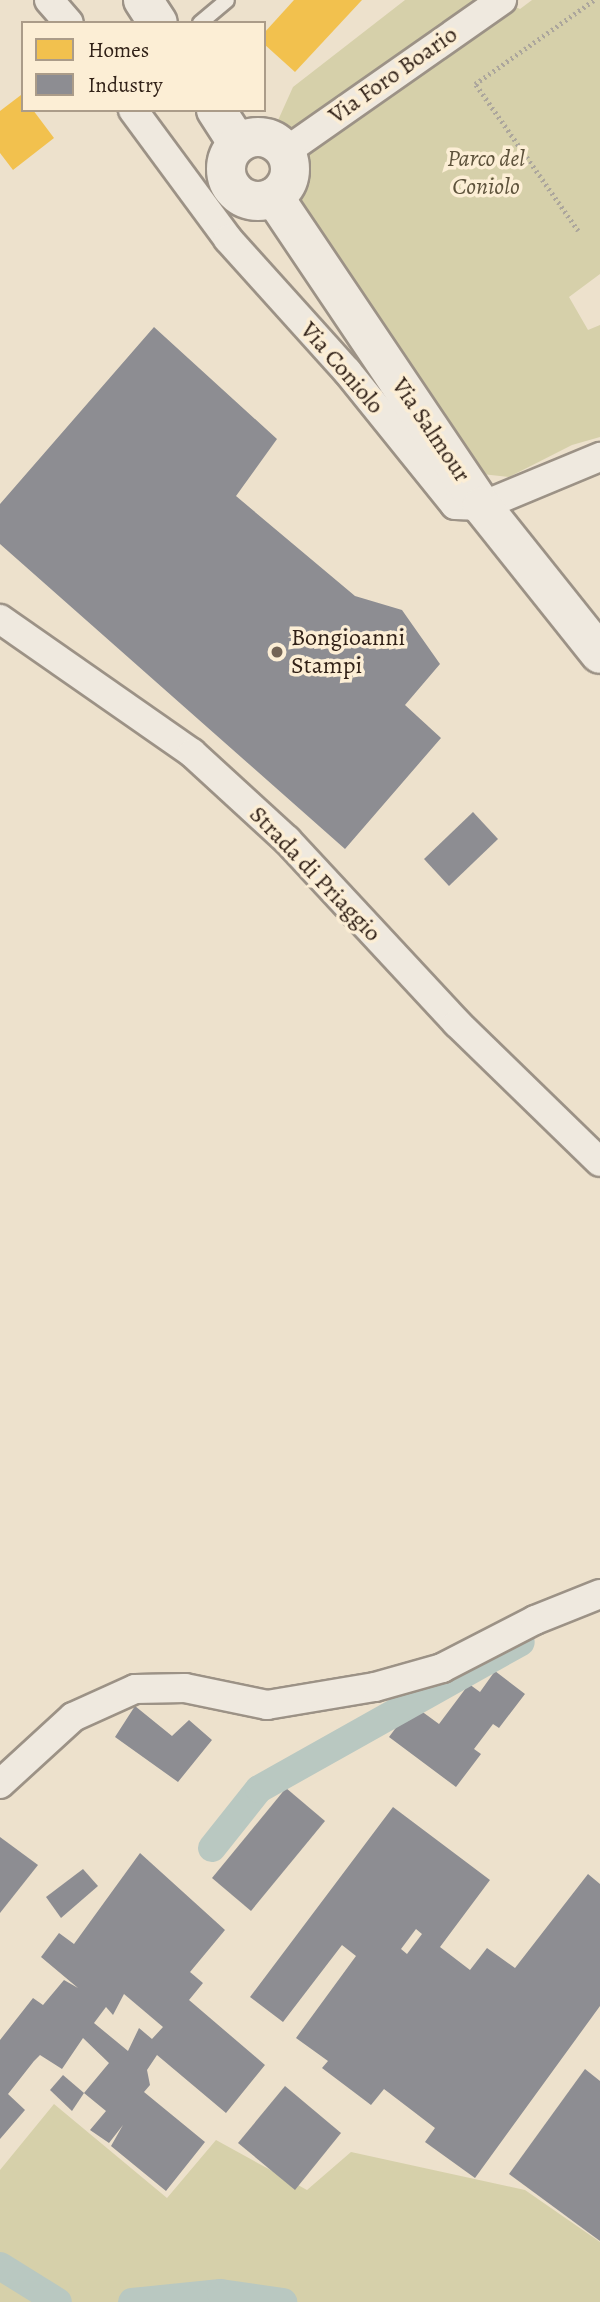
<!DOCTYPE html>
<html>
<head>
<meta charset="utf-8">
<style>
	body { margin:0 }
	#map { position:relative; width:600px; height:2302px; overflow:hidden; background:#ede1cc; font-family:Alegreya,serif }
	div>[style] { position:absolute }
	.green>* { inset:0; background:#d6d0aa }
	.homes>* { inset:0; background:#f2c14e }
	.industry>* { inset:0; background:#8d8d92 }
	.canal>* { height:28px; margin:-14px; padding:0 14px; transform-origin:14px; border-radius:14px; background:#b9c8c1 }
	.path>* { height:4.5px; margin-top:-2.25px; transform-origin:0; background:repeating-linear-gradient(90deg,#aca69c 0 2px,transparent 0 5.5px) }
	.roads { filter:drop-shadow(2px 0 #9c9286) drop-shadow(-2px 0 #9c9286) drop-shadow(0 2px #9c9286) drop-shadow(0 -2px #9c9286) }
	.service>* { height:14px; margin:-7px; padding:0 7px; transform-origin:7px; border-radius:7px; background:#efe9df }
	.minor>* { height:28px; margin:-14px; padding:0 14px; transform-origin:14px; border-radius:14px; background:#efe9df }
	.secondary>* { height:38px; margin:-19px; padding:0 19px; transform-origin:19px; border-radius:19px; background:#efe9df }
	.secondary>.ring { margin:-19px; padding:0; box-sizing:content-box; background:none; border:38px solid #efe9df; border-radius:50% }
	.dots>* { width:19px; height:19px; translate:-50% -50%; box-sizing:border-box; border:4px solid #fceed5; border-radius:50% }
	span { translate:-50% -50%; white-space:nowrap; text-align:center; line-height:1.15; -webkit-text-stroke:7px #fceed5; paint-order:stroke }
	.street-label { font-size:24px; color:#312117 }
	.park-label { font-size:24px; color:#5d523b; font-style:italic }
	.poi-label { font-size:24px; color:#312117 }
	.left { translate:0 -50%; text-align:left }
	.legend { position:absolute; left:21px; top:21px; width:245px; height:91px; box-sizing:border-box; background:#fceed5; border:2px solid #ab9c89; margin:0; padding:9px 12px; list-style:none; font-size:21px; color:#312117 }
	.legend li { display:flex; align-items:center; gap:14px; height:35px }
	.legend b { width:35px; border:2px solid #ab9c89 }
</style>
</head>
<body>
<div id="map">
	<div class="green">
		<i style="clip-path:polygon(405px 0,500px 0,520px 9px,532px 0,600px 0,600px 274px,569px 297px,588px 330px,600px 325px,600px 437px,572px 445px,509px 477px,482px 474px,266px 147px,293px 87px)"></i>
		<i style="clip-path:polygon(54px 2104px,167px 2198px,216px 2140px,307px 2190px,351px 2152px,525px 2190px,600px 2242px,600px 2302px,0 2302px,0 2170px)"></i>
	</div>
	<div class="homes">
		<i style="clip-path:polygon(294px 0,362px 0,295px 72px,264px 44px,264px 33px)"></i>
		<i style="clip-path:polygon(21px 95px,23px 110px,33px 110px,54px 138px,13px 170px,0 153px,0 111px)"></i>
	</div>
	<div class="industry">
		<i style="clip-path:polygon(154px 327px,277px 439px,236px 496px,355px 596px,402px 610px,440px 664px,405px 705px,441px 738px,345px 849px,0 544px,0 504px)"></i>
		<i style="clip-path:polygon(473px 812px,498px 839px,449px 886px,424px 859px)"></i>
		<i style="clip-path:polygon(495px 1671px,525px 1694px,499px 1728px,493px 1724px,474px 1749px,481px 1754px,456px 1787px,389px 1737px,413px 1705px,439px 1724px,469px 1684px,480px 1692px)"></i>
		<i style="clip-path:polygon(135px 1706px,172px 1736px,189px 1720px,212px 1740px,178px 1782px,115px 1737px)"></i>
		<i style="clip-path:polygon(286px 1788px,325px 1821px,251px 1911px,212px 1878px)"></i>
		<i style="clip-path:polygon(evenodd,393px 1807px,490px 1880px,440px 1947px,470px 1970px,487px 1948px,515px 1968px,588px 1874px,600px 1884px,600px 2006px,475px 2178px,425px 2142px,435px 2128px,384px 2089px,371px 2105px,322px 2068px,328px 2061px,296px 2038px,356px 1956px,342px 1945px,283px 2022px,250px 1997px,393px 1807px,416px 1929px,422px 1934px,407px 1954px,401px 1949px,416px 1929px)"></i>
		<i style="clip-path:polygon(0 1837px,38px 1865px,0 1913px)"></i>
		<i style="clip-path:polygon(evenodd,140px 1853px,225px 1930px,190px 1972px,203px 1983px,189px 2000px,265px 2065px,226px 2113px,157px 2055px,147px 2070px,150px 2085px,144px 2092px,205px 2142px,166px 2191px,111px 2146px,123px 2125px,109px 2143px,90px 2130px,106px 2111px,84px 2093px,109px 2063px,83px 2038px,62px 2069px,40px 2055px,34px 2061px,8px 2094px,25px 2110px,0 2139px,0 2040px,33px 1998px,43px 2005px,64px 1980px,78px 1988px,41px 1957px,59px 1933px,74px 1944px,140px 1853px,124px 1994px,163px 2027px,152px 2039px,139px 2028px,128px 2051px,94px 2023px,106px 2007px,113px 2015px,124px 1994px)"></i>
		<i style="clip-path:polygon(83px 1869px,98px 1886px,61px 1918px,46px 1897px)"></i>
		<i style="clip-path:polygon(585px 2069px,600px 2081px,600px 2241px,509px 2174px)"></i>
		<i style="clip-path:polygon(63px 2075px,84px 2093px,72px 2111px,50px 2090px)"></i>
		<i style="clip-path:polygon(285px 2086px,341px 2133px,295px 2190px,238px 2143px)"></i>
	</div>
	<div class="canal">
		<i style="left:212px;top:1848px;width:75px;rotate:-51.5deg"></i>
		<i style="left:259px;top:1789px;width:300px;rotate:-29.3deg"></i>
		<i style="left:0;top:2266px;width:68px;rotate:31.8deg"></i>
		<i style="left:132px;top:2302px;width:89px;rotate:-5.8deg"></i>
		<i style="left:221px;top:2293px;width:63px;rotate:8.3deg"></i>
	</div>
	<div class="path">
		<i style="left:578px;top:231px;width:179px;rotate:-125deg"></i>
		<i style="left:475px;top:84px;width:146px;rotate:-35.2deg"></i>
	</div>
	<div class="roads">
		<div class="service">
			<i style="left:200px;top:23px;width:35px;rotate:-40deg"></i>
		</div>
		<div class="minor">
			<i style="left:49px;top:0;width:30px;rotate:49deg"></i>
			<i style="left:133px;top:110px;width:160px;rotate:53.6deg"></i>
			<i style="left:228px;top:239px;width:178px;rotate:48deg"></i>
			<i style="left:347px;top:371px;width:172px;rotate:51.1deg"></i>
			<i style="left:455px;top:505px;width:27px;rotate:2deg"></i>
			<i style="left:482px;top:506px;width:128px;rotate:-22.6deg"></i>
			<i style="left:285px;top:152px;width:265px;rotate:-35deg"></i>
			<i style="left:0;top:619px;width:234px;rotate:34.9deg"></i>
			<i style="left:192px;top:753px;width:129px;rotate:42.5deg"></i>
			<i style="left:287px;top:840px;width:250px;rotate:47.1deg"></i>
			<i style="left:457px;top:1023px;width:199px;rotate:44.2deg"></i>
			<i style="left:0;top:1784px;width:99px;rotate:-42.5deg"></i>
			<i style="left:73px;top:1717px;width:68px;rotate:-24.3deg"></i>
			<i style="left:135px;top:1689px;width:50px;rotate:-1.1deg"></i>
			<i style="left:185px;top:1688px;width:84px;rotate:11.7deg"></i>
			<i style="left:267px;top:1705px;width:109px;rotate:-9.5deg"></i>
			<i style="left:375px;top:1687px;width:70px;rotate:-15.8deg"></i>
			<i style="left:442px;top:1668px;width:105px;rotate:-27.3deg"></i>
			<i style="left:535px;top:1620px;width:70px;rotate:-21.8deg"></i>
		</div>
		<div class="secondary">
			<i style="left:143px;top:0;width:27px;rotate:57deg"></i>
			<i style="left:216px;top:110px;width:40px;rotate:57.1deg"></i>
			<i class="ring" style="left:226px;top:137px;width:26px;height:26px"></i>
			<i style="left:274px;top:197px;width:372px;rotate:56.1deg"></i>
			<i style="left:482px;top:506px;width:189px;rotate:51.4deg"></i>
		</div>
	</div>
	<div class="dots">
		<i style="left:277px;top:652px;background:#736456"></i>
	</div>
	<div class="street-label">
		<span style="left:393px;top:75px;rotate:-35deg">Via Foro Boario</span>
		<span style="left:342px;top:368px;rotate:49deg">Via Coniolo</span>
		<span style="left:431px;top:430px;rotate:56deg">Via Salmour</span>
		<span style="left:315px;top:874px;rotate:46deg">Strada di Priaggio</span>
	</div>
	<div class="park-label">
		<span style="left:486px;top:173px">Parco del<br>Coniolo</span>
	</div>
	<div class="poi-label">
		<span class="left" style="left:291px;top:652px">Bongioanni<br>Stampi</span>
	</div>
	<ul class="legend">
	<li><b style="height:19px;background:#f2c14e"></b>Homes</li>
	<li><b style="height:19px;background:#8d8d92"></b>Industry</li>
	</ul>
</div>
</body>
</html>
